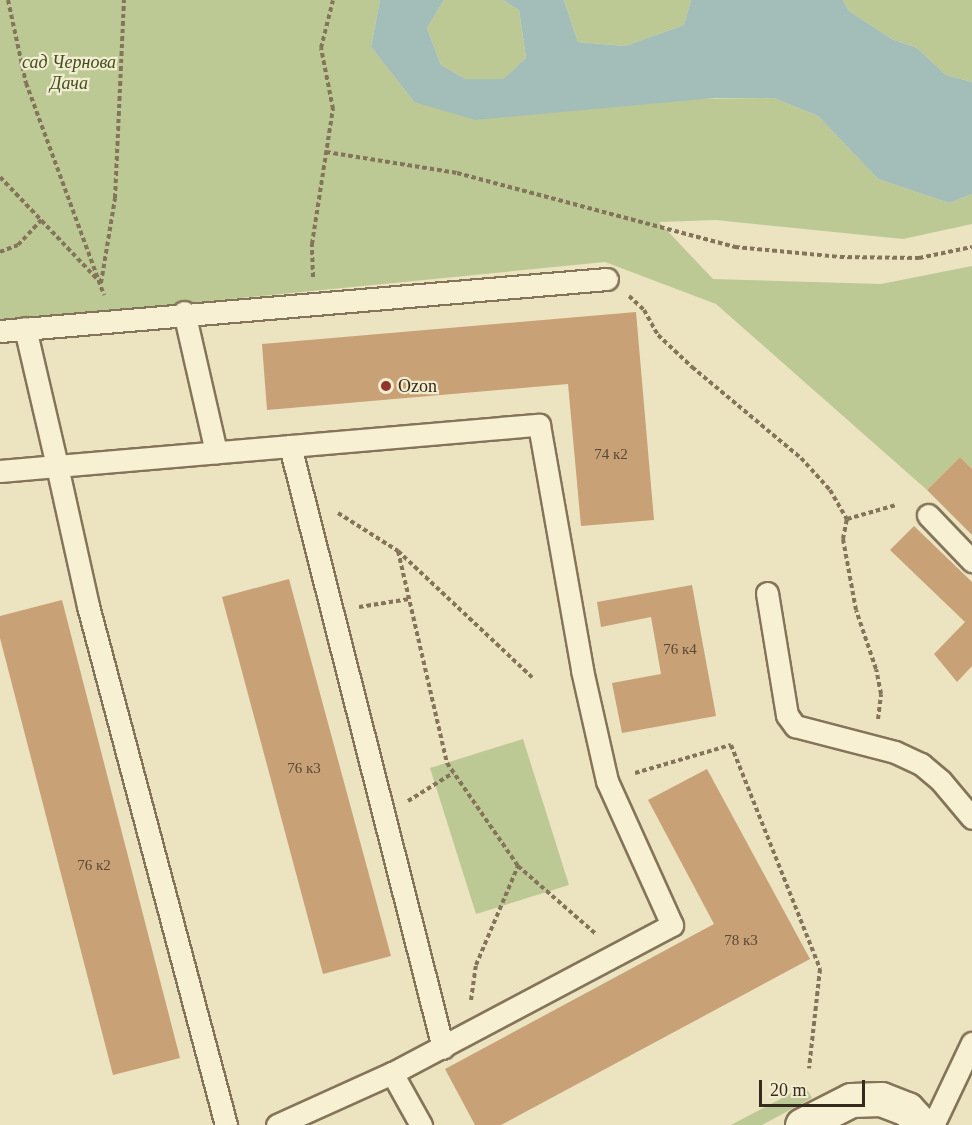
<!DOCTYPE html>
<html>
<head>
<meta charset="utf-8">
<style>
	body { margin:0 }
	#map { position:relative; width:972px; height:1125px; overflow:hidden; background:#ece3c0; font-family:Georgia,serif }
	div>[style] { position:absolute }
	.green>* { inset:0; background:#bdc995 }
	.water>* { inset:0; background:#a3beb9 }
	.building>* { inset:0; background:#c8a177 }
	.path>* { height:4px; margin-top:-2px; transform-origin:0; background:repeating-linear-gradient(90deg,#847459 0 4.5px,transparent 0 7.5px) }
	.roads { filter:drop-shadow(2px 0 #847459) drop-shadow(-2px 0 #847459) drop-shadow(0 2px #847459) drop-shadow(0 -2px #847459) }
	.service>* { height:21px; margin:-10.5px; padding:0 10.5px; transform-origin:10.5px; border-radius:10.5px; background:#f7f0d3 }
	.minor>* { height:33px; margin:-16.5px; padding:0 16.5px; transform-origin:16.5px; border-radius:16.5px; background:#f7f0d3 }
	.dots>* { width:16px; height:16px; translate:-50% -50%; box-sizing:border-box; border:3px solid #f3edcf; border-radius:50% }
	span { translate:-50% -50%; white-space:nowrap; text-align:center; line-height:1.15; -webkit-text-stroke:4.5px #f3edcf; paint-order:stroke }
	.number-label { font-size:15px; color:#594834 }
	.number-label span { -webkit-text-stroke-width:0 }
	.park-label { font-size:18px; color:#404f24; font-style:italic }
	.poi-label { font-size:18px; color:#342a1d }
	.left { translate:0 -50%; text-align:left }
	.scale { position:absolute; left:759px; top:1080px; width:106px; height:27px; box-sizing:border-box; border:3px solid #342a1d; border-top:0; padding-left:8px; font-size:18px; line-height:21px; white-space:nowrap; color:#342a1d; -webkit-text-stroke:4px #f3edcf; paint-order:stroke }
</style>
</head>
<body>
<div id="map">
	<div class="green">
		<i style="clip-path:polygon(0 0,380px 0,371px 47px,414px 102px,774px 98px,818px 116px,878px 179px,949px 203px,972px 194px,972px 224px,903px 239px,716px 220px,659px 222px,713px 279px,881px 284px,972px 266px,972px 469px,960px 457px,927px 490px,716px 304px,605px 262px,0 322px)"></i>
		<i style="clip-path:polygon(444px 0,503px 0,519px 10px,526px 58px,503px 79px,466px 79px,441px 65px,427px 28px)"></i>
		<i style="clip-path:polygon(564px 0,691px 0,684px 25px,625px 46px,578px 42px)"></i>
		<i style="clip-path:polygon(843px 0,972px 0,972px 82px,946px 75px,917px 48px,892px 39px,849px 11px)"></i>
		<i style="clip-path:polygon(523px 739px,569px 885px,476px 914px,430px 768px)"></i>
		<i style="clip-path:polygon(805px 1086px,812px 1098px,762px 1125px,731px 1125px)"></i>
	</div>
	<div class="water">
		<i style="clip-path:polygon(380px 0,444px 0,427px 28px,441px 65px,466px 79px,503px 79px,526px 58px,519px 10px,503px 0,564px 0,578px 42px,625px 46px,684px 25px,691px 0,843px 0,849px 11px,892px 39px,917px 48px,946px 75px,972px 82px,972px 194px,949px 203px,878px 179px,818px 116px,774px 98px,715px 98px,475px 120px,414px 102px,371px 47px)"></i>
	</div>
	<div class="building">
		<i style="clip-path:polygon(636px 312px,654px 520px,581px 526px,568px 384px,267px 410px,262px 344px)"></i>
		<i style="clip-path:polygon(960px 457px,972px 469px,972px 535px,927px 490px)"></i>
		<i style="clip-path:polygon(914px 526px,972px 582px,972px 666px,957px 682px,934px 654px,965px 622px,890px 550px)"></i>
		<i style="clip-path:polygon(289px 579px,391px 956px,323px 974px,222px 597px)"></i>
		<i style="clip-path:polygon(692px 585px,716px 716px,622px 733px,612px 683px,661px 674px,651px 617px,601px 627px,597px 602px)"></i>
		<i style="clip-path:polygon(62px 600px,180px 1058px,113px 1075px,0 638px,0 616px)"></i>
		<i style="clip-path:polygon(707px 769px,810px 959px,501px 1125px,475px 1125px,445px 1069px,714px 924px,648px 800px)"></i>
	</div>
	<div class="path">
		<i style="left:8px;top:0;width:85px;rotate:77.8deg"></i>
		<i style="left:26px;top:83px;width:226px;rotate:69.8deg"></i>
		<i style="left:326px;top:152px;width:133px;rotate:9.1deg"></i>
		<i style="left:457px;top:173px;width:288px;rotate:14.9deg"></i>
		<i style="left:735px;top:247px;width:105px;rotate:5.4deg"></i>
		<i style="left:840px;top:257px;width:79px;rotate:0.7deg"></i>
		<i style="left:919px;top:258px;width:54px;rotate:-11.7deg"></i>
		<i style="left:0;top:177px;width:144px;rotate:46.4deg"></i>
		<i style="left:0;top:252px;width:19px;rotate:-21deg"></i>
		<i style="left:18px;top:245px;width:35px;rotate:-47deg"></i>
		<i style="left:313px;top:277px;width:33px;rotate:-92deg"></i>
		<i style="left:312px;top:244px;width:137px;rotate:-81.2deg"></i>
		<i style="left:333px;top:109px;width:62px;rotate:-101.1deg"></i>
		<i style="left:321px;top:48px;width:49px;rotate:-76deg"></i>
		<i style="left:101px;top:283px;width:86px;rotate:-80.6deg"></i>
		<i style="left:115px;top:198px;width:198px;rotate:-87.4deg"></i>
		<i style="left:629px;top:296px;width:21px;rotate:43deg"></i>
		<i style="left:644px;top:310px;width:29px;rotate:61deg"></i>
		<i style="left:658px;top:335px;width:47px;rotate:43.3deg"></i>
		<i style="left:692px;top:367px;width:142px;rotate:39.9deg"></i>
		<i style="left:801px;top:458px;width:43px;rotate:47.8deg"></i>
		<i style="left:830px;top:490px;width:34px;rotate:60deg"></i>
		<i style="left:338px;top:513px;width:71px;rotate:32.3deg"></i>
		<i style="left:398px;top:551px;width:185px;rotate:43.3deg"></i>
		<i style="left:398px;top:551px;width:218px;rotate:77deg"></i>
		<i style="left:447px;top:763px;width:125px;rotate:55.4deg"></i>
		<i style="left:518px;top:866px;width:103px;rotate:41.1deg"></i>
		<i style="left:359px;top:607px;width:51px;rotate:-9.1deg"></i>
		<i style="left:878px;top:719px;width:25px;rotate:-83deg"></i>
		<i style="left:881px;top:694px;width:25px;rotate:-101deg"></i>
		<i style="left:876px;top:669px;width:62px;rotate:-108.7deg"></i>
		<i style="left:856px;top:610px;width:72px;rotate:-100.4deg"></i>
		<i style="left:843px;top:539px;width:20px;rotate:-79deg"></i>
		<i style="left:847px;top:519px;width:51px;rotate:-15.9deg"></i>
		<i style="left:635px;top:773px;width:100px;rotate:-16.3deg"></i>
		<i style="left:731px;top:745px;width:241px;rotate:68.3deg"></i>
		<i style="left:820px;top:969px;width:100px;rotate:96.3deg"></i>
		<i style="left:408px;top:801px;width:53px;rotate:-31.9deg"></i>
		<i style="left:471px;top:1000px;width:35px;rotate:-82deg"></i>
		<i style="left:476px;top:965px;width:108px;rotate:-67deg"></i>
	</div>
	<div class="roads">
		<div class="service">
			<i style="left:184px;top:312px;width:144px;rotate:77.1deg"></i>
			<i style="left:25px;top:328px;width:142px;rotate:76.9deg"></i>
			<i style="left:57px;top:466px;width:484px;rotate:-4.9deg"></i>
			<i style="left:539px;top:425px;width:249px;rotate:80deg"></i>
			<i style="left:582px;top:670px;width:114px;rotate:77.3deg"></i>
			<i style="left:607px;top:781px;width:158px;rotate:65.7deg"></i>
			<i style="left:672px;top:925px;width:317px;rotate:152.1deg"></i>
			<i style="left:0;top:331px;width:609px;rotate:-4.9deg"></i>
			<i style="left:290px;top:446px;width:621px;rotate:75.74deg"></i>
			<i style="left:0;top:471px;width:57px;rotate:-5deg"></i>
			<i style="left:57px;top:466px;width:143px;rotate:77.5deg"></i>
			<i style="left:88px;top:606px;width:537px;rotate:75.11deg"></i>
			<i style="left:928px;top:515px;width:64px;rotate:46.3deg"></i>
			<i style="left:767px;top:593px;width:124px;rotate:80.7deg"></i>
			<i style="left:787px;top:715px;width:14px;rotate:54deg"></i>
			<i style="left:795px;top:726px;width:103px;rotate:14.6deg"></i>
			<i style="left:895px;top:752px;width:29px;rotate:25deg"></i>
			<i style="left:921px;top:764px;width:26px;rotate:40deg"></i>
			<i style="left:941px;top:781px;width:48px;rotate:50deg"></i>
			<i style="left:277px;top:1125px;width:126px;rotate:-24.3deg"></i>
			<i style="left:392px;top:1073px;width:60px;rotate:60.9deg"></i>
			<i style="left:933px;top:1125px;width:91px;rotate:-64.6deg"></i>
		</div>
		<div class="minor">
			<i style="left:802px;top:1125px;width:55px;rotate:-27deg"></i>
			<i style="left:851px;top:1100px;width:30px;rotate:-2deg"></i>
			<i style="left:881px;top:1099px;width:28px;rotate:21deg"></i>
			<i style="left:907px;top:1109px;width:22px;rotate:47deg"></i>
		</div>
	</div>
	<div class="dots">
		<i style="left:386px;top:386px;background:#90352b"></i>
	</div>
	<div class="number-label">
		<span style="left:611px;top:455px">74 к2</span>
		<span style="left:680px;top:650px">76 к4</span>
		<span style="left:304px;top:769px">76 к3</span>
		<span style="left:94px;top:866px">76 к2</span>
		<span style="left:741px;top:941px">78 к3</span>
	</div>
	<div class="park-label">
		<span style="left:69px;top:73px">сад Чернова<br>Дача</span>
	</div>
	<div class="poi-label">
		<span class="left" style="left:398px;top:386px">Ozon</span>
	</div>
	<div class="scale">20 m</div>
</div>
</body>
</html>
